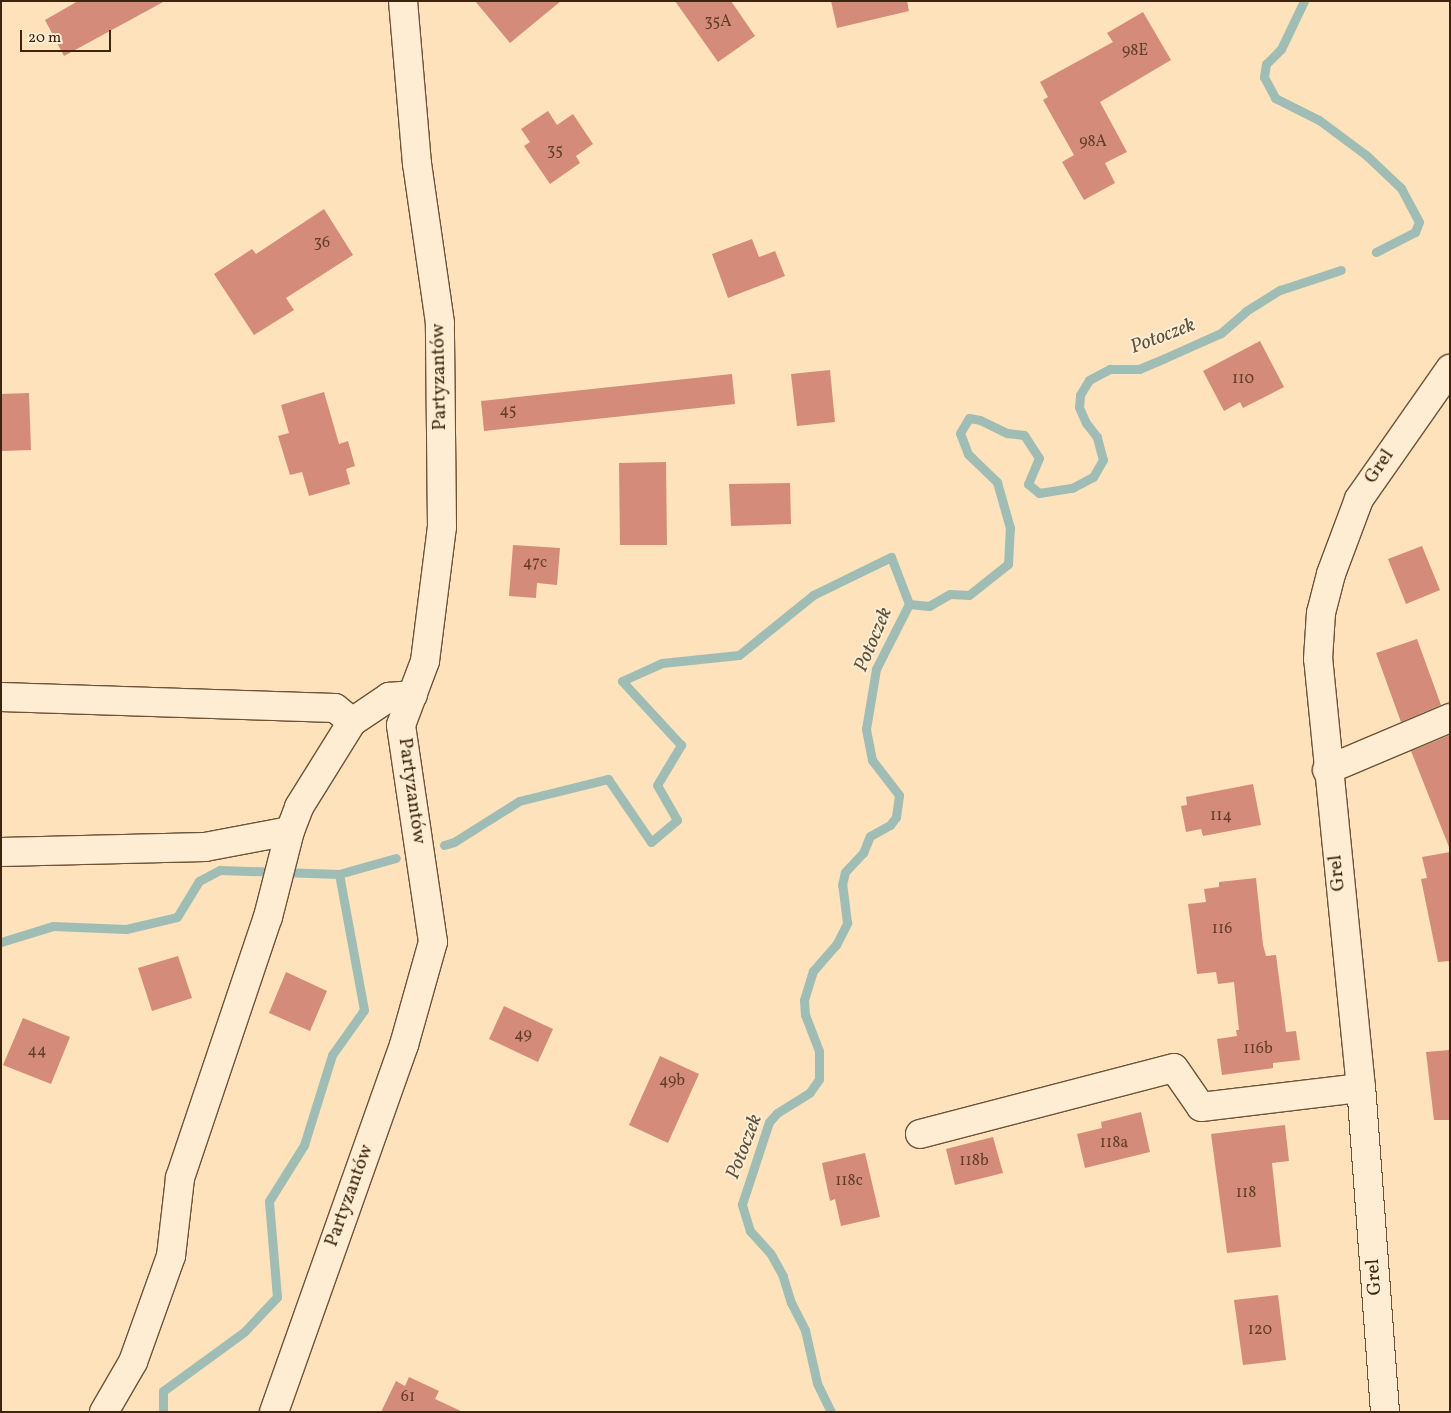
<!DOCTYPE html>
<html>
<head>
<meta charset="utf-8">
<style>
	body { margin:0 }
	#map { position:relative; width:1451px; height:1413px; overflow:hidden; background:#fde2bc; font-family:Vollkorn,serif }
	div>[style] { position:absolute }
	.stream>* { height:9px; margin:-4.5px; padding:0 4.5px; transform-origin:4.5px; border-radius:4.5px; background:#9fbdb4 }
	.building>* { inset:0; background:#d48b7a }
	.roads { filter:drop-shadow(1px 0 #6c5439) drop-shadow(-1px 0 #6c5439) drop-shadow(0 1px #6c5439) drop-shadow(0 -1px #6c5439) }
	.minor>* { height:28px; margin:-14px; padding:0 14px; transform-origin:14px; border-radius:14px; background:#feecd3 }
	span { translate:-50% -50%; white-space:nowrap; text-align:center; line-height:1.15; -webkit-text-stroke:4px #feecd3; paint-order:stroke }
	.number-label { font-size:16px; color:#623e28 }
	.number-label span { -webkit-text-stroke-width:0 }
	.street-label { font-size:19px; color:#3c240d }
	.water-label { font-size:20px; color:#5a523f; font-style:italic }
	.frame { position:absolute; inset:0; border:2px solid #3c240d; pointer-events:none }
	.scale { position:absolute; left:20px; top:30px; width:91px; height:22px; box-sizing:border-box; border:2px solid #3c240d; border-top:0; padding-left:6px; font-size:15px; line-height:18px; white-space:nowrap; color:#3c240d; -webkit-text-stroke:4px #feecd3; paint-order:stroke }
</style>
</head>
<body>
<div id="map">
	<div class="stream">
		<i style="left:1304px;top:1px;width:53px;rotate:115.6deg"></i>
		<i style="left:1281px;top:49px;width:21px;rotate:135deg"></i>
		<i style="left:1266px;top:64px;width:13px;rotate:99deg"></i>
		<i style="left:1264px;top:77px;width:24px;rotate:62deg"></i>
		<i style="left:1275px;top:98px;width:49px;rotate:26.6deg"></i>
		<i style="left:1319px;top:120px;width:59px;rotate:36.7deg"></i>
		<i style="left:1366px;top:155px;width:48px;rotate:43.3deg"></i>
		<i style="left:1401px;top:188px;width:38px;rotate:62deg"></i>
		<i style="left:1419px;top:222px;width:11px;rotate:112deg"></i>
		<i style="left:1415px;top:232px;width:44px;rotate:152.9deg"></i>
		<i style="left:909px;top:604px;width:20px;rotate:6deg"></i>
		<i style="left:929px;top:606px;width:24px;rotate:-30deg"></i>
		<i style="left:950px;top:594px;width:19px;rotate:3deg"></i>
		<i style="left:969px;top:595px;width:50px;rotate:-38.5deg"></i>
		<i style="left:1008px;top:564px;width:36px;rotate:-87deg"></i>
		<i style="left:1010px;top:528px;width:48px;rotate:-105.8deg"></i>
		<i style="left:997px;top:482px;width:40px;rotate:-136deg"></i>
		<i style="left:968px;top:454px;width:22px;rotate:-111deg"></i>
		<i style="left:960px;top:433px;width:17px;rotate:-59deg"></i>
		<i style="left:969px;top:418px;width:11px;rotate:10deg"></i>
		<i style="left:980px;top:420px;width:30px;rotate:26deg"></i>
		<i style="left:1007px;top:433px;width:17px;rotate:7deg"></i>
		<i style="left:1024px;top:435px;width:27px;rotate:57deg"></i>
		<i style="left:1039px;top:458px;width:28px;rotate:113deg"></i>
		<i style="left:1028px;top:484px;width:14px;rotate:39deg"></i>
		<i style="left:1039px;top:493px;width:33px;rotate:-9deg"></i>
		<i style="left:1072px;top:488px;width:24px;rotate:-28deg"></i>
		<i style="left:1093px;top:477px;width:20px;rotate:-60deg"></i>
		<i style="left:1103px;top:460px;width:24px;rotate:-105deg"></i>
		<i style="left:1097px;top:437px;width:18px;rotate:-128deg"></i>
		<i style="left:1086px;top:423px;width:17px;rotate:-114deg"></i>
		<i style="left:1079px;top:407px;width:12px;rotate:-85deg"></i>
		<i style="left:1080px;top:395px;width:17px;rotate:-59deg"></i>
		<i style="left:1089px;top:380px;width:24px;rotate:-28deg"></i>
		<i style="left:1110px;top:369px;width:29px"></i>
		<i style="left:1139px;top:369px;width:28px;rotate:-23deg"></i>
		<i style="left:1165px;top:358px;width:61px;rotate:-24.1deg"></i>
		<i style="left:1221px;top:333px;width:33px;rotate:-41deg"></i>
		<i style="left:1246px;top:311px;width:40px;rotate:-32deg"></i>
		<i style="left:1280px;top:290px;width:64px;rotate:-18.2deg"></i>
		<i style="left:444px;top:845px;width:10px;rotate:-17deg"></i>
		<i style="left:454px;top:842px;width:77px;rotate:-32.2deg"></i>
		<i style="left:519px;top:801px;width:92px;rotate:-13.9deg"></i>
		<i style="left:608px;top:779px;width:76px;rotate:55.7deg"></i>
		<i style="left:651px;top:842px;width:34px;rotate:-40deg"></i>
		<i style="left:677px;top:820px;width:40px;rotate:-119.7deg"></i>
		<i style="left:657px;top:785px;width:47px;rotate:-59deg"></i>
		<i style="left:681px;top:745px;width:87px;rotate:-132.7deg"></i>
		<i style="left:622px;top:681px;width:44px;rotate:-24.2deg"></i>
		<i style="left:662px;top:663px;width:77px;rotate:-5.9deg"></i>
		<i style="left:739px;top:655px;width:95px;rotate:-39deg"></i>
		<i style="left:813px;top:595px;width:87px;rotate:-26deg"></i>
		<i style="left:891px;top:557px;width:50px;rotate:69deg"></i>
		<i style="left:1px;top:942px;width:54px;rotate:-17.1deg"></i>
		<i style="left:53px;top:926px;width:73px;rotate:2.4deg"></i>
		<i style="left:126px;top:929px;width:52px;rotate:-13.2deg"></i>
		<i style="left:177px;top:917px;width:42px;rotate:-58.6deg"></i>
		<i style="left:199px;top:881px;width:24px;rotate:-28deg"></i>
		<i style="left:220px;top:870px;width:119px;rotate:1.9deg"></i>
		<i style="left:339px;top:874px;width:59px;rotate:-15.7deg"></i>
		<i style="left:163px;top:1412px;width:21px;rotate:-90deg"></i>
		<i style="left:163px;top:1391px;width:100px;rotate:-36.1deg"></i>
		<i style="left:244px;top:1332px;width:48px;rotate:-46.7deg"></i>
		<i style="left:277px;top:1297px;width:96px;rotate:-94.8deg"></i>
		<i style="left:269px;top:1201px;width:66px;rotate:-58deg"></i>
		<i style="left:304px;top:1145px;width:94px;rotate:-72.7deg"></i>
		<i style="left:332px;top:1055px;width:55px;rotate:-54.6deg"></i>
		<i style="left:364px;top:1010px;width:138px;rotate:-100.4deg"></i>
		<i style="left:831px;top:1412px;width:32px;rotate:-116deg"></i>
		<i style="left:817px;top:1383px;width:54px;rotate:-102.8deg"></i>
		<i style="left:805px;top:1330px;width:30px;rotate:-117deg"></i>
		<i style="left:791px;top:1303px;width:28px;rotate:-107deg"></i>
		<i style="left:783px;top:1276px;width:26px;rotate:-119deg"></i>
		<i style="left:770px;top:1253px;width:30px;rotate:-132deg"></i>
		<i style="left:750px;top:1231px;width:28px;rotate:-107deg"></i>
		<i style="left:742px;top:1204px;width:86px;rotate:-71.8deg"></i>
		<i style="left:769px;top:1122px;width:12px;rotate:-48deg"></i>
		<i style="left:777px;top:1113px;width:39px;rotate:-32deg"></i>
		<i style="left:810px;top:1092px;width:16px;rotate:-55deg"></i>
		<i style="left:819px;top:1079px;width:28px;rotate:-90deg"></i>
		<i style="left:819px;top:1051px;width:39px;rotate:-111deg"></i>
		<i style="left:805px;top:1015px;width:15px;rotate:-94deg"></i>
		<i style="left:804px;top:1000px;width:30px;rotate:-73deg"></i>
		<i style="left:813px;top:971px;width:35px;rotate:-49deg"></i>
		<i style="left:836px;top:945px;width:25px;rotate:-63deg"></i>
		<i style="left:847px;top:923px;width:38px;rotate:-97deg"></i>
		<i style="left:842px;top:885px;width:13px;rotate:-77deg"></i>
		<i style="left:845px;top:872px;width:26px;rotate:-47deg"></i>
		<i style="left:863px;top:853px;width:18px;rotate:-68deg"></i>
		<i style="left:870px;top:836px;width:23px;rotate:-29deg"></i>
		<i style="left:890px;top:825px;width:10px;rotate:-53deg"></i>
		<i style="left:896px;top:817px;width:22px;rotate:-82deg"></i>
		<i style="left:899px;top:795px;width:44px;rotate:-127.6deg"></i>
		<i style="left:872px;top:760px;width:32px;rotate:-101deg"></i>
		<i style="left:866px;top:729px;width:61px;rotate:-80.5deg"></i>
		<i style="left:876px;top:669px;width:73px;rotate:-63.1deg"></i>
	</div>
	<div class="building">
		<i style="clip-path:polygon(78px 1px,165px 1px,64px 56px,45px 20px)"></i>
		<i style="clip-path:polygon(475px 1px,561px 1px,510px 43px)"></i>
		<i style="clip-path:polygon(675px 1px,731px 1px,755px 36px,718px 62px)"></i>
		<i style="clip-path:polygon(831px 1px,907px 1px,909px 11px,837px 28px)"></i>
		<i style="clip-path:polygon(1143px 12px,1171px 60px,1100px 102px,1127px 152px,1105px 163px,1115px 183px,1084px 200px,1062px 162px,1074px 155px,1043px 100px,1048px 97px,1040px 82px,1113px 42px,1107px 33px)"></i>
		<i style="clip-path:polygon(548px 111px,557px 125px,573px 114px,593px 144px,576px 156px,580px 163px,550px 184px,524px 146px,530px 142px,521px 129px)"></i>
		<i style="clip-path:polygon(324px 209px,353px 255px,286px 298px,294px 310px,254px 335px,214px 274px,252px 249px,256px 254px)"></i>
		<i style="clip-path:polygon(752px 239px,759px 257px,775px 251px,785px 276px,728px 298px,712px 254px)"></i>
		<i style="clip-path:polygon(1260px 341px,1284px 387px,1243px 408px,1240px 402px,1224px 411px,1203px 371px)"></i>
		<i style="clip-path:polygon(830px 370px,835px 422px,797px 426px,791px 374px)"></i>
		<i style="clip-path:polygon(732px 374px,735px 404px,484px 431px,481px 401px)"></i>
		<i style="clip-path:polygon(324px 392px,339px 444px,348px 441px,355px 466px,346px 469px,350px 484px,309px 496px,302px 472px,290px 475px,278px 436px,289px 433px,281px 405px)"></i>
		<i style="clip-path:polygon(29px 393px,31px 450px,1px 451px,1px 394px)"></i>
		<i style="clip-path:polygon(666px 462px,667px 545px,620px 545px,619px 463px)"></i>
		<i style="clip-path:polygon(790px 483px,791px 524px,731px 526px,729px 484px)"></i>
		<i style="clip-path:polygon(513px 545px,560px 548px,557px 585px,537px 583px,536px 598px,509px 596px)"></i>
		<i style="clip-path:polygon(1422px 546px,1440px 590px,1406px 604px,1388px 559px)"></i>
		<i style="clip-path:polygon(1417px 639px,1441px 705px,1401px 722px,1376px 653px)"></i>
		<i style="clip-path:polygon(1450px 735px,1450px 847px,1449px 847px,1411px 751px)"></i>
		<i style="clip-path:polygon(1253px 784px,1261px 825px,1203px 836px,1201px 829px,1186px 832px,1181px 806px,1187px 805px,1186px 797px)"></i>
		<i style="clip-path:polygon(1450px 852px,1450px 961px,1438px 962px,1421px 879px,1427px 878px,1422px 857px)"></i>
		<i style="clip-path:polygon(1256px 878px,1263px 945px,1266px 956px,1276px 955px,1286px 1032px,1296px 1031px,1300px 1060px,1273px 1063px,1273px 1068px,1222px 1075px,1217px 1039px,1237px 1036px,1236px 1030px,1239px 1030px,1234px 982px,1218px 984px,1216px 972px,1197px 974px,1188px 904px,1206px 902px,1204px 889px,1219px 887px,1219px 882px)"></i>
		<i style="clip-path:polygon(178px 956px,192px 998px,152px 1011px,138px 968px)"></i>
		<i style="clip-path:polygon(286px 972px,327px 991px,310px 1031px,269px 1013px)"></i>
		<i style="clip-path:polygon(504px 1006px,553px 1029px,538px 1062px,489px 1039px)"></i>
		<i style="clip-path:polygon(23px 1018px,70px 1037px,51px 1084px,3px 1065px)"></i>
		<i style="clip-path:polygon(1450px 1050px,1450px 1120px,1434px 1120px,1426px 1052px)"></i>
		<i style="clip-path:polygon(660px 1056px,699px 1074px,668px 1143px,629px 1125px)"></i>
		<i style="clip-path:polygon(1141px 1112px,1150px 1152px,1085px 1168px,1077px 1134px,1102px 1128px,1101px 1122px)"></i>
		<i style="clip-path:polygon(1285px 1125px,1289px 1161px,1272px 1163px,1281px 1247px,1227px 1253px,1211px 1134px)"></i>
		<i style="clip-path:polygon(993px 1137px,1003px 1173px,955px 1185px,946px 1149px)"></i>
		<i style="clip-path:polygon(865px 1153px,880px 1217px,841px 1226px,835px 1199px,830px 1201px,822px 1163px)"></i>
		<i style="clip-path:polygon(1278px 1295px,1286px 1360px,1243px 1365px,1234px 1300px)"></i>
		<i style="clip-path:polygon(409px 1377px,439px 1391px,435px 1399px,463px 1412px,381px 1412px,396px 1381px,405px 1386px)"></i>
	</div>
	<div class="roads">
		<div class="minor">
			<i style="left:1px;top:697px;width:334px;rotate:1.9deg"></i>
			<i style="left:335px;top:708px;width:22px;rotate:39deg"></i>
			<i style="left:1327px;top:770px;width:134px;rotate:-22.9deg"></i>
			<i style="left:1px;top:852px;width:204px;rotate:-1.4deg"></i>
			<i style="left:205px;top:847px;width:86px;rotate:-10.7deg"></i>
			<i style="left:290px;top:831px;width:26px;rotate:-69deg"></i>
			<i style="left:299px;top:807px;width:100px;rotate:-58.1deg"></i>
			<i style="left:352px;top:722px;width:45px;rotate:-34deg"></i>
			<i style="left:389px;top:697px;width:24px;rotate:-5deg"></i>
			<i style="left:920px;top:1134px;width:262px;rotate:-14.6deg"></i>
			<i style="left:1174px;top:1068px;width:47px;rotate:55.3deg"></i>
			<i style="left:1201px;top:1107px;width:161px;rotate:-6.8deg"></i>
			<i style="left:104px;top:1412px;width:58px;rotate:-59.9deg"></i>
			<i style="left:133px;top:1362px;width:113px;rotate:-70.3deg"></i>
			<i style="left:171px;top:1256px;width:79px;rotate:-83.4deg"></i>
			<i style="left:180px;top:1178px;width:275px;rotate:-71.4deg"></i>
			<i style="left:268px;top:917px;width:89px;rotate:-75.7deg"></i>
			<i style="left:274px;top:1412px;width:389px;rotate:-70.5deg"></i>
			<i style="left:404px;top:1045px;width:107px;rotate:-74.3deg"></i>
			<i style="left:433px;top:942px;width:219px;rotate:-98.4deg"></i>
			<i style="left:401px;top:725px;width:68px;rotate:-69.4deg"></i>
			<i style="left:425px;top:661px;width:135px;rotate:-82.8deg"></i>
			<i style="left:442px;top:527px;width:204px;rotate:-90.6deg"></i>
			<i style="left:440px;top:323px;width:161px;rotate:-98.2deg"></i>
			<i style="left:417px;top:164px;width:164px;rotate:-94.9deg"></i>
			<i style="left:1385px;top:1412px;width:325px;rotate:-94.2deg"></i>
			<i style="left:1361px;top:1088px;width:431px;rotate:-95.7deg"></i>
			<i style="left:1318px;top:659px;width:46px;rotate:-86.3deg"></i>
			<i style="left:1321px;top:613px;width:40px;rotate:-75.6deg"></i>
			<i style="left:1331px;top:574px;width:80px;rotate:-69.5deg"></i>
			<i style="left:1359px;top:499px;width:159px;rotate:-55deg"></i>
		</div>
	</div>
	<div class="number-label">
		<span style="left:718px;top:22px">35A</span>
		<span style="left:1135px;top:51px">98E</span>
		<span style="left:1093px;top:142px">98A</span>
		<span style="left:555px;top:151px">35</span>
		<span style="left:322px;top:243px">36</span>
		<span style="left:1243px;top:379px">110</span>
		<span style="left:508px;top:411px">45</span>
		<span style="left:535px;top:563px">47c</span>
		<span style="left:1221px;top:816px">114</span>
		<span style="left:1222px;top:929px">116</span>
		<span style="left:523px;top:1035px">49</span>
		<span style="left:1258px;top:1049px">116b</span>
		<span style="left:37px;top:1051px">44</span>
		<span style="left:672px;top:1081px">49b</span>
		<span style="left:1114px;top:1143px">118a</span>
		<span style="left:974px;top:1161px">118b</span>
		<span style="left:849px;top:1181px">118c</span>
		<span style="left:1246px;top:1193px">118</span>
		<span style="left:1260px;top:1330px">120</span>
		<span style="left:408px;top:1397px">61</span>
	</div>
	<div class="street-label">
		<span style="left:440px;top:377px;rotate:-91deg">Partyzantów</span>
		<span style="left:1380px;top:467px;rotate:-56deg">Grel</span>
		<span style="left:411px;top:791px;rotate:82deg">Partyzantów</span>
		<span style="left:1338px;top:873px;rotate:-96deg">Grel</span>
		<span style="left:350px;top:1196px;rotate:-70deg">Partyzantów</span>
		<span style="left:1375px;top:1277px;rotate:-94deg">Grel</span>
	</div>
	<div class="water-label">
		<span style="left:1163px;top:337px;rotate:-21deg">Potoczek</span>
		<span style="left:874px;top:640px;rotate:-67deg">Potoczek</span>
		<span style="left:745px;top:1147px;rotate:-69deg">Potoczek</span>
	</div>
	<div class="frame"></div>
	<div class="scale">20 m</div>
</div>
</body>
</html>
